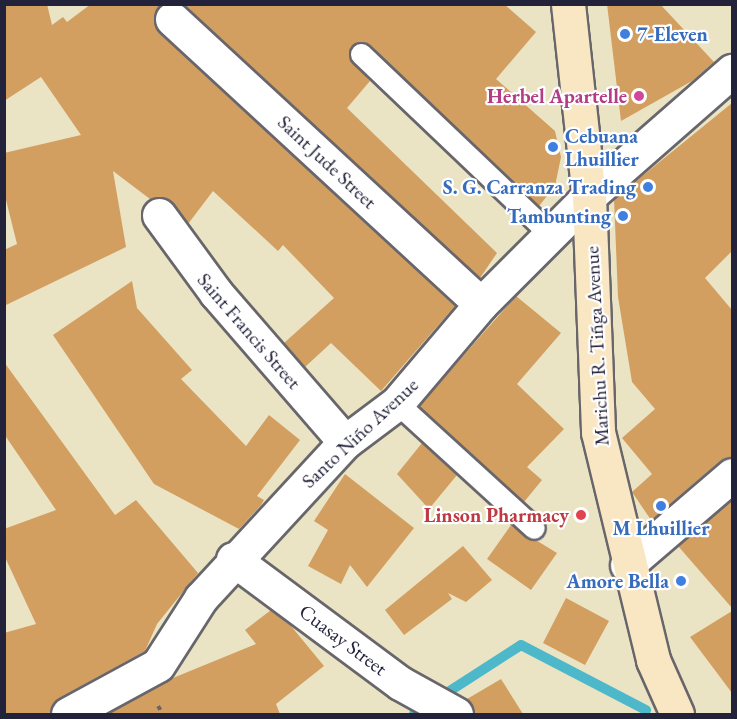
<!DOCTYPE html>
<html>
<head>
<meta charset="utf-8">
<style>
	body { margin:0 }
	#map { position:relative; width:737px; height:719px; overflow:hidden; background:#eae4c5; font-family:"EB Garamond",serif }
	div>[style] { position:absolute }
	.stream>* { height:10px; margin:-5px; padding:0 5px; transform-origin:5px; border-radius:5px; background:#4db8ca }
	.building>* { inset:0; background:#d29f61 }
	.path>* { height:4px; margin-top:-2px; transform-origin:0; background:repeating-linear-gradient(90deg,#68666b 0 4.5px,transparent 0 9px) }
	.roads { filter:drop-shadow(2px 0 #68666b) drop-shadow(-2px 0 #68666b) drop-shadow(0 2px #68666b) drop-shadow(0 -2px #68666b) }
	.lane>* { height:21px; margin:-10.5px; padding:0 10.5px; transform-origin:10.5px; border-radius:10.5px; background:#fff }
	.street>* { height:33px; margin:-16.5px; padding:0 16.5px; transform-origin:16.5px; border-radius:16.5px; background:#fff }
	.secondary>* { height:33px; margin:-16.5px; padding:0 16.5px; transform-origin:16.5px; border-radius:16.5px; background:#f9e7c3 }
	.dots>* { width:16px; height:16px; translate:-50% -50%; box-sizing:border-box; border:3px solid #fff; border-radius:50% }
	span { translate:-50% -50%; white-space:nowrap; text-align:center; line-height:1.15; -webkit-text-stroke:4.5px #fff; paint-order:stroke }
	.shop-label { font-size:20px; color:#366cbe; font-weight:700 }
	.left { translate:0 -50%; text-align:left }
	.right { translate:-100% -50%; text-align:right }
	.hotel-label { font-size:20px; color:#b23c85; font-weight:700 }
	.street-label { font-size:20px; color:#22223b }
	.health-label { font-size:20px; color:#be3a42; font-weight:700 }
	.frame { position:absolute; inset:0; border:6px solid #22223b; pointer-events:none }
</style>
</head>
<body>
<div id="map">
	<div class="stream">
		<i style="left:414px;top:714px;width:127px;rotate:-32.8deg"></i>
		<i style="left:521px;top:645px;width:141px;rotate:27.5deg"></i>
	</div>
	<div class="building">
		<i style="clip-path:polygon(4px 4px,47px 4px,52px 25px,63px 17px,67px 22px,91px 4px,161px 4px,154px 15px,159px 33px,455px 306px,381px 391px,331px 343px,305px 367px,284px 343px,334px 298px,283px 245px,278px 251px,213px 191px,188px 224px,167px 198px,150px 199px,113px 171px,126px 247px,4px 306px,4px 250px,17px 244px,4px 192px,4px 153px,81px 135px,41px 77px,4px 101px)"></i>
		<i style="clip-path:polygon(184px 4px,504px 4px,536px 32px,496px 79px,555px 131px,561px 157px,555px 186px,539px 206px,370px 45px,351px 46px,349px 58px,370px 81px,347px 108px,497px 253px,480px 278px)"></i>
		<i style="clip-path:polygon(607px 4px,660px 4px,714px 62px,692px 81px,621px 121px)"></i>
		<i style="clip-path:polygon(732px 103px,732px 251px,705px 278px,732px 310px,732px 457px,720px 461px,651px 520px,632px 492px,652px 474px,622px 438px,655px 409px,632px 382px,618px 297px,614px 199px)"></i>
		<i style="clip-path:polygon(132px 281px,137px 308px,192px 370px,181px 379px,246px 446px,269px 415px,300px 440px,257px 496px,264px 500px,261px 505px,239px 529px,154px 484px,53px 335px)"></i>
		<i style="clip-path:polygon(516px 296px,561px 333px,517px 384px,564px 429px,527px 467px,542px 480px,524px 502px,419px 406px)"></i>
		<i style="clip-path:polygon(4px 362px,115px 515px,136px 500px,198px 573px,157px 624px,145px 651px,59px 698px,49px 714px,4px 714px,4px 633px,36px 624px,4px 555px,4px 529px,56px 510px,4px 434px)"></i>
		<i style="clip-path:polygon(422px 443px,457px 475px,429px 509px,397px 474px)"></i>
		<i style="clip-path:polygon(345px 474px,414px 528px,367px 587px,350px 565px,341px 584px,308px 566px,328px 530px,314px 521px)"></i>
		<i style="clip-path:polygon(732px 499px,732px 608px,678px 546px)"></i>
		<i style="clip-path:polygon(511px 525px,557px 553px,531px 590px,487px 559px)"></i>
		<i style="clip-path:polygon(463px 546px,492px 580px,466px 602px,448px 593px,452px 599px,404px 635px,385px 610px)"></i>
		<i style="clip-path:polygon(566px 598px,609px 621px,585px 665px,543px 643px)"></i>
		<i style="clip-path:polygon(271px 610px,291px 626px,324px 666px,276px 704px,280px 714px,106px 714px,168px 680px,256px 644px,245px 630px)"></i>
		<i style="clip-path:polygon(732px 611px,732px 693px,690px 637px)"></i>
		<i style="clip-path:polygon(501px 679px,523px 714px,475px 714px,467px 699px)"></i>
	</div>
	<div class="path">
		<i style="left:158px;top:706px;width:9px;rotate:58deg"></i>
	</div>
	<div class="roads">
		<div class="lane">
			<i style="left:361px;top:54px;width:262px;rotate:43.6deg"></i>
			<i style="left:397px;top:403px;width:185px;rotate:42.4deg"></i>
		</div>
		<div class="street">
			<i style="left:172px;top:19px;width:420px;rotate:42.7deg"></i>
			<i style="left:159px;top:215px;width:97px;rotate:53.8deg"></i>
			<i style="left:216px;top:293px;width:197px;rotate:49.1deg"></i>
			<i style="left:233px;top:559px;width:208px;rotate:36.6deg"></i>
			<i style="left:400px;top:683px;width:64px;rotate:29deg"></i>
			<i style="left:627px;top:565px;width:138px;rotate:-40.6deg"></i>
			<i style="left:68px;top:714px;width:102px;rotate:-28.6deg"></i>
			<i style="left:158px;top:665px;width:80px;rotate:-57.3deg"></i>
			<i style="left:201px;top:598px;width:212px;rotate:-47.3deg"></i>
			<i style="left:345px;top:442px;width:65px;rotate:-36.9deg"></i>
			<i style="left:397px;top:403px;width:130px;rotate:-49.7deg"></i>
			<i style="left:481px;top:304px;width:153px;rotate:-45deg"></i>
			<i style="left:589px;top:196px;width:190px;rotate:-41.2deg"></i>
		</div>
		<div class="secondary">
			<i style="left:568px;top:4px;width:193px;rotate:83.8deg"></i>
			<i style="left:589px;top:196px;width:236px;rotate:87.8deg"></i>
			<i style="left:598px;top:432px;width:235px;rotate:76.4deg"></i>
			<i style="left:653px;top:660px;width:59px;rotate:66deg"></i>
		</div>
	</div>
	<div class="dots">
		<i style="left:625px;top:34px;background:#3f7fe0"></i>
		<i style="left:639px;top:96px;background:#d1479c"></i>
		<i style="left:553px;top:147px;background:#3f7fe0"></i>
		<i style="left:648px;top:187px;background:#3f7fe0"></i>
		<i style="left:623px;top:216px;background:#3f7fe0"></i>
		<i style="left:661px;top:506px;background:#3f7fe0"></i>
		<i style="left:581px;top:515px;background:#e0444e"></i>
		<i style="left:681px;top:581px;background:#3f7fe0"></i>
	</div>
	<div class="shop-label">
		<span class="left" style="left:637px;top:34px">7-Eleven</span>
		<span class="left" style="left:565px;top:148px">Cebuana<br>Lhuillier</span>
		<span class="right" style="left:636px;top:187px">S. G. Carranza Trading</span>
		<span class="right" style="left:611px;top:216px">Tambunting</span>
		<span style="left:661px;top:528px">M Lhuillier</span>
		<span class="right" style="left:669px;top:581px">Amore Bella</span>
	</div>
	<div class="hotel-label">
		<span class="right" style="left:627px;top:96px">Herbel Apartelle</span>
	</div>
	<div class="street-label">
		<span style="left:327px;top:162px;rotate:43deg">Saint Jude Street</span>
		<span style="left:249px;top:331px;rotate:49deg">Saint Francis Street</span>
		<span style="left:597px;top:346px;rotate:-93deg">Marichu R. Tiñga Avenue</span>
		<span style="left:360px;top:433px;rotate:-43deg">Santo Niño Avenue</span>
		<span style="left:343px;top:640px;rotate:37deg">Cuasay Street</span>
	</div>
	<div class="health-label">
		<span class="right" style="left:569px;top:515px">Linson Pharmacy</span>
	</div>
	<div class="frame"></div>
</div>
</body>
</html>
